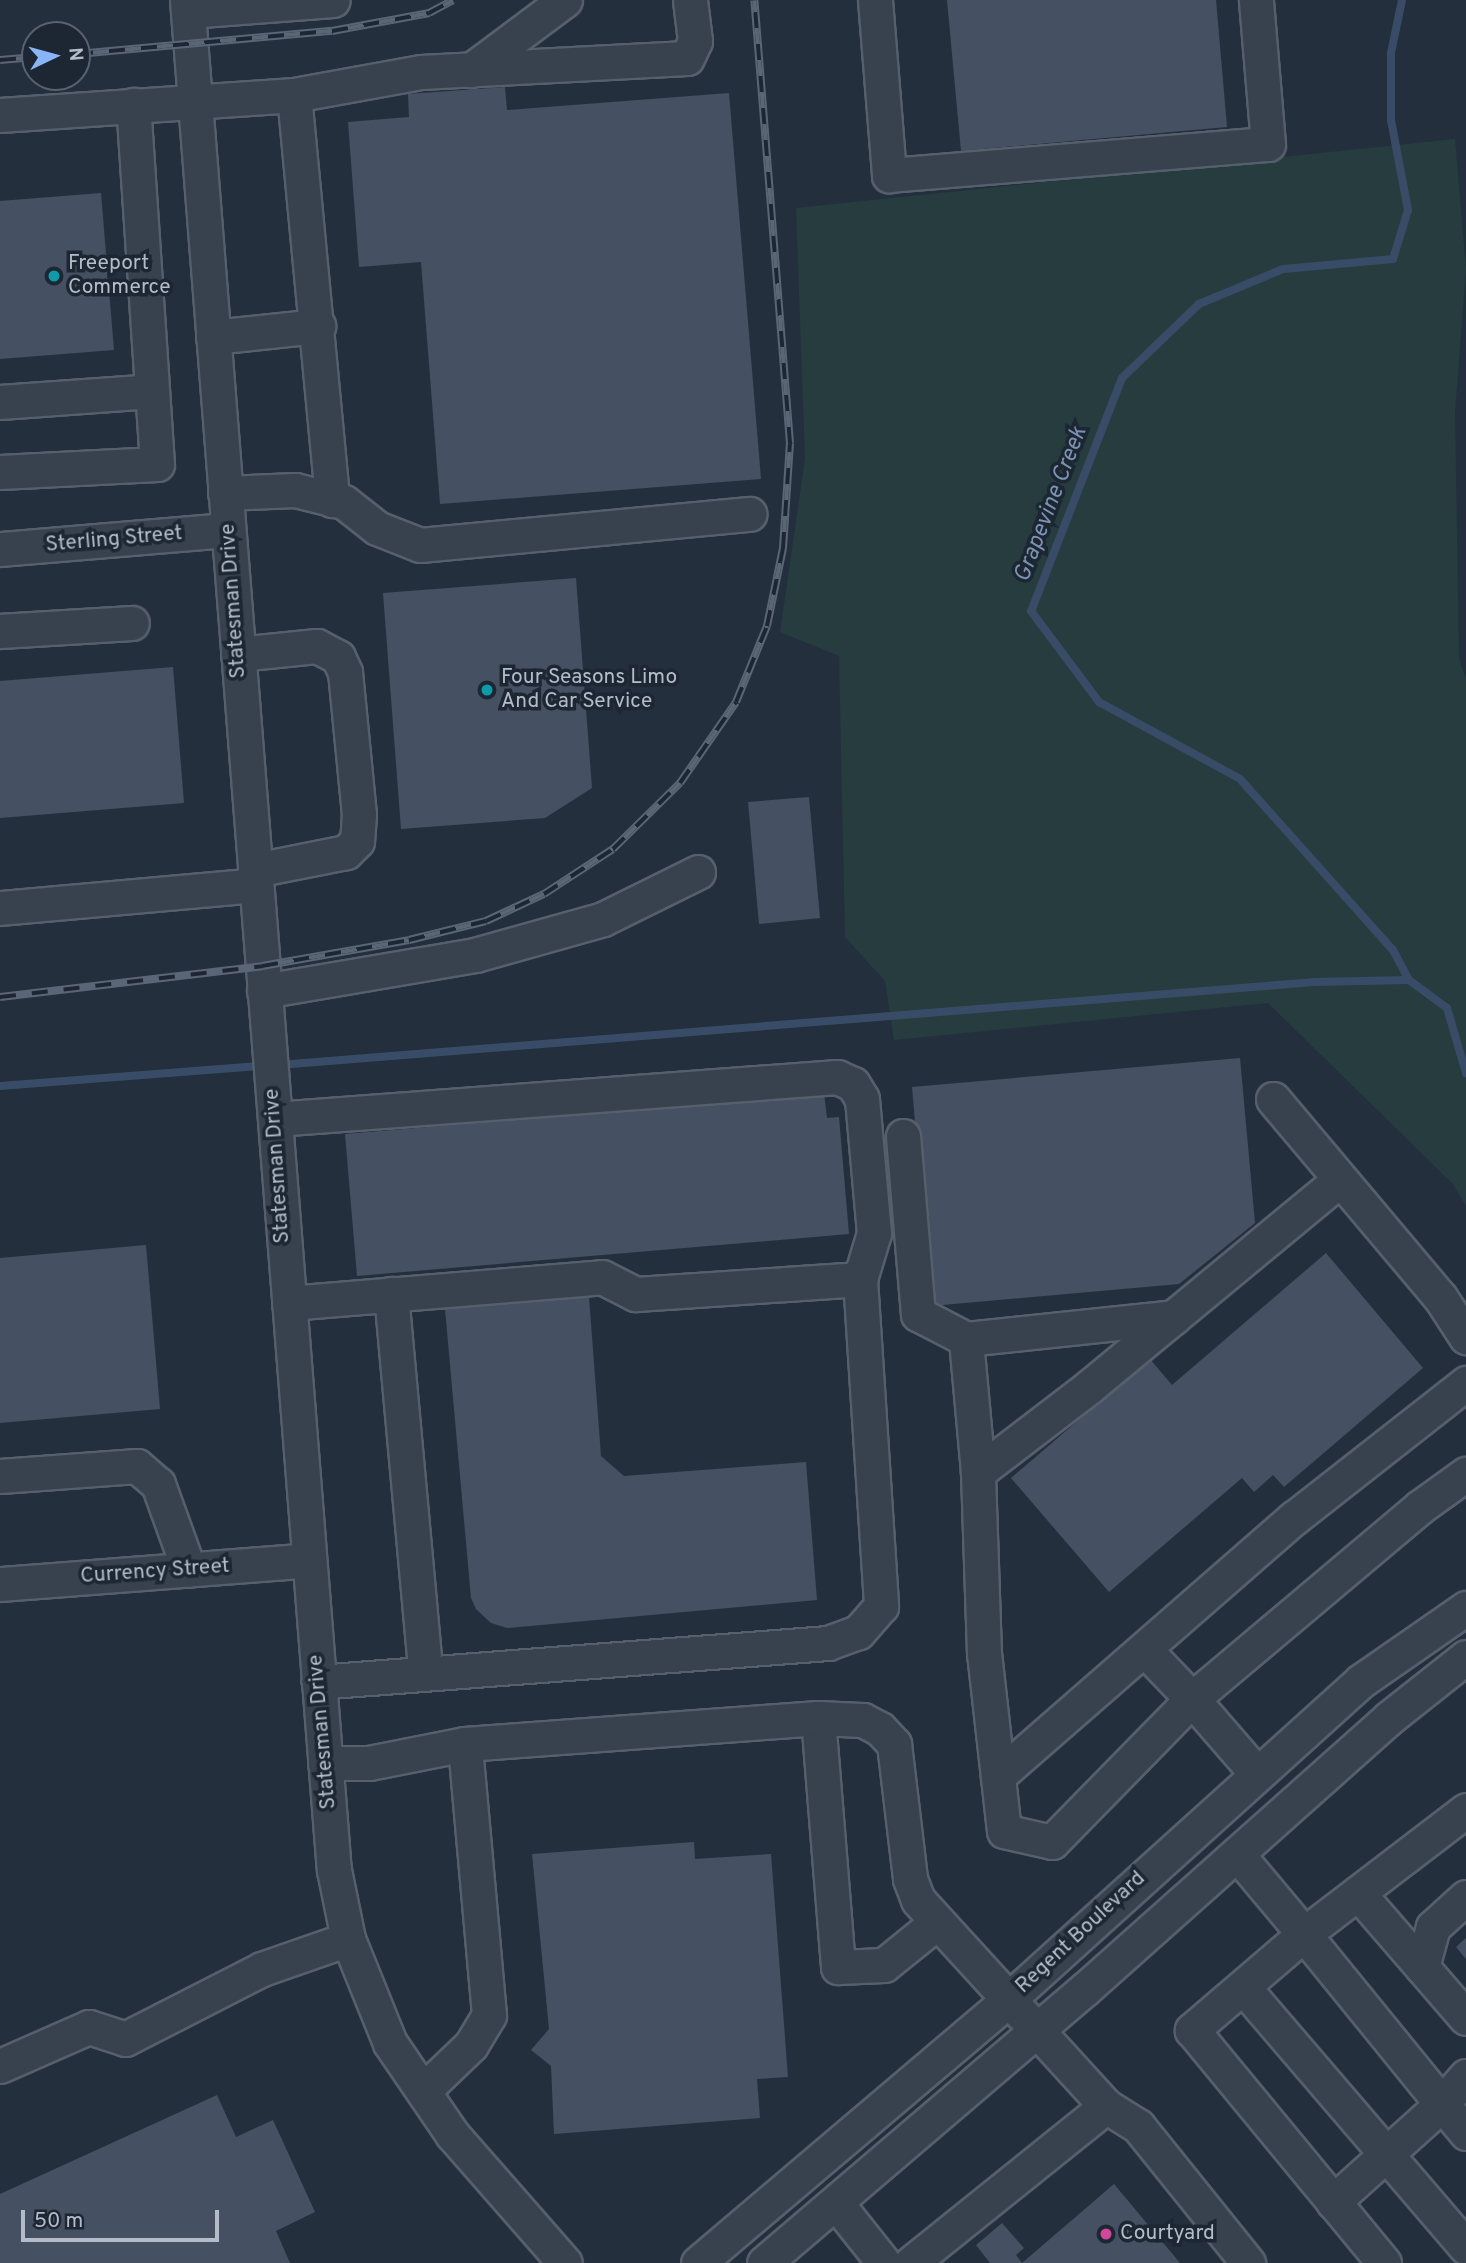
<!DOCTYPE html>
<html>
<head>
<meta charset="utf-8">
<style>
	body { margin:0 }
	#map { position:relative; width:1466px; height:2263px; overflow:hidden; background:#242f3e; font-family:Overpass,sans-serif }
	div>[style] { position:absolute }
	.green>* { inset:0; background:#263c3f }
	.stream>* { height:8px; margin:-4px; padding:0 4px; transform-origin:4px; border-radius:4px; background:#394c67 }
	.building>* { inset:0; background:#455162 }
	.roads { filter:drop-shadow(2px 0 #565f6c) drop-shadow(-2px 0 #565f6c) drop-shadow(0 2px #565f6c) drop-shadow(0 -2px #565f6c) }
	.minor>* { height:33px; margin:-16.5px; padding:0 16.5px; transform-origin:16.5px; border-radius:16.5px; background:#38414e }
	.rail>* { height:8px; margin-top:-4px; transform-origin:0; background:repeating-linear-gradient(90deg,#1d2633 0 16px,#5a6575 0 32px); box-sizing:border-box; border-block:2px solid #5a6575 }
	.dots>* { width:19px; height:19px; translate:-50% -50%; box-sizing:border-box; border:4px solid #1d2633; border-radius:50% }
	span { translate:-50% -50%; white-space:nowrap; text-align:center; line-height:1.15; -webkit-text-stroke:7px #1d2633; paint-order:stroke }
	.poi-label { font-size:21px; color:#b4bcc9 }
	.left { translate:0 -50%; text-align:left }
	.street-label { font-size:21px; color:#b4bcc9 }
	.water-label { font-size:23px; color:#7c92b1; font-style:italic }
	.north { position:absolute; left:21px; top:21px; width:70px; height:70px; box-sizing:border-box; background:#1d2633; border:2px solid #59626f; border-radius:50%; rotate:85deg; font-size:19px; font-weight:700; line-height:28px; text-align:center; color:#b4bcc9 }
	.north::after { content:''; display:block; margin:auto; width:24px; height:32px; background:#8ab4f8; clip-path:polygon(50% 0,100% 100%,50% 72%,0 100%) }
	.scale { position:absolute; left:21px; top:2210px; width:198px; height:32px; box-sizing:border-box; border:4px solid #b4bcc9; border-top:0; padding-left:9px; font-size:21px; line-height:24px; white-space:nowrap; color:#b4bcc9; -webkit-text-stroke:5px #1d2633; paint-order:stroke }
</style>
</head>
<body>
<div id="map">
	<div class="green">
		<i style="clip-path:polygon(1455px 139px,1466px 269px,1455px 412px,1459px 659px,1466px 678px,1466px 1206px,1452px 1183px,1268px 1003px,894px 1040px,885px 981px,845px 937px,839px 656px,780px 632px,805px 459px,796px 208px)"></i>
	</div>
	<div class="stream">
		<i style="left:1402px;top:0;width:54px;rotate:101.7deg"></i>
		<i style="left:1391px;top:53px;width:67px;rotate:90deg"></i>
		<i style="left:1391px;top:120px;width:92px;rotate:79.3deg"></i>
		<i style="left:1408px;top:210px;width:51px;rotate:107deg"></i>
		<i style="left:1393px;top:259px;width:110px;rotate:174.8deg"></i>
		<i style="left:1283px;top:269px;width:91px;rotate:157.4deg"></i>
		<i style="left:1199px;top:304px;width:107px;rotate:136.1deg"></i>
		<i style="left:1122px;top:378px;width:250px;rotate:111.3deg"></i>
		<i style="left:1031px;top:611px;width:114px;rotate:53.2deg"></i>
		<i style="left:1099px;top:702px;width:161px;rotate:28.6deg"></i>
		<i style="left:1240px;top:779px;width:229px;rotate:48.2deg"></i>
		<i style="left:1393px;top:950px;width:34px;rotate:62deg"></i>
		<i style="left:1409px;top:980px;width:47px;rotate:36.4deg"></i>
		<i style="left:1447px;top:1008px;width:68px;rotate:73.7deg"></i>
		<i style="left:279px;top:1065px;width:1038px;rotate:-4.58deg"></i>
		<i style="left:1314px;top:982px;width:95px;rotate:-1.2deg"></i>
		<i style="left:0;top:1086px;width:263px;rotate:-4.4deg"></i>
	</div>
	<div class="building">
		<i style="clip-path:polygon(947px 0,1216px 0,1227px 127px,961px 151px)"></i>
		<i style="clip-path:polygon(505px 87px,507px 110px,729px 93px,761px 479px,440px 504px,421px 262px,359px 267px,348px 122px,409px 117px,408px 94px)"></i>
		<i style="clip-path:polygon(101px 193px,114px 350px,0 359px,0 201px)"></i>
		<i style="clip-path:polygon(576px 578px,592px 788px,545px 818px,401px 829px,383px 593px)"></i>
		<i style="clip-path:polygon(173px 667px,184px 803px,0 818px,0 681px)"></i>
		<i style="clip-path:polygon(809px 797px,820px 918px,759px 924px,748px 802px)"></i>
		<i style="clip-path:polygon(1240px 1058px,1255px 1223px,1179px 1284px,931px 1306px,912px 1087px)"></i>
		<i style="clip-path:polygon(824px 1093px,827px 1118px,839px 1117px,849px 1234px,357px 1276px,345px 1134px)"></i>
		<i style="clip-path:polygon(146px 1245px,160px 1409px,0 1423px,0 1258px)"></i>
		<i style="clip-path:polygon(1326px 1253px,1423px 1368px,1284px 1487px,1273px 1475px,1254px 1492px,1242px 1478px,1109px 1592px,1011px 1478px,1150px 1359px,1172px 1385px)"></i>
		<i style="clip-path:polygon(589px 1297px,601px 1456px,624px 1476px,806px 1462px,817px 1600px,507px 1628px,491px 1623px,476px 1609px,471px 1598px,445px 1309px)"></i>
		<i style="clip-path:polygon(694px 1842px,695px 1859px,771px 1854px,788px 2077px,757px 2079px,760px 2118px,554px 2134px,551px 2066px,531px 2050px,549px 2029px,532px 1854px)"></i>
		<i style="clip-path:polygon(1466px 1938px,1466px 1959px,1456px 1947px)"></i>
		<i style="clip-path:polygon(217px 2095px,236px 2137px,273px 2120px,315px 2212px,276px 2231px,290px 2263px,0 2263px,0 2194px)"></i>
		<i style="clip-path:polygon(1114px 2184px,1180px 2263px,990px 2263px,976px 2245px,1002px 2223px,1024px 2248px,1016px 2255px,1022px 2263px)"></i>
	</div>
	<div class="roads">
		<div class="minor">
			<i style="left:187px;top:0;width:1876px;rotate:85.51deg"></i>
			<i style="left:334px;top:1870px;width:70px;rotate:78.5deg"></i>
			<i style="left:348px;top:1939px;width:112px;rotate:68deg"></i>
			<i style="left:390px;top:2043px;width:110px;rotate:55.7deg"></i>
			<i style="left:452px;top:2134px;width:171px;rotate:48.8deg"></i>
			<i style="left:875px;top:0;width:176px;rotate:85.4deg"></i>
			<i style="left:889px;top:175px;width:380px;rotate:-4.7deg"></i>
			<i style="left:1268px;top:144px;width:144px;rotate:-94.8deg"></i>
			<i style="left:188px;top:11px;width:145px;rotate:-4.3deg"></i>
			<i style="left:471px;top:70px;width:117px;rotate:-36.7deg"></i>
			<i style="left:294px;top:95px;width:407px;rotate:84.6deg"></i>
			<i style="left:0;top:115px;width:295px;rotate:-3.9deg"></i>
			<i style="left:294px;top:95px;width:129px;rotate:-10.3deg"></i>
			<i style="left:421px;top:72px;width:266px;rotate:-3deg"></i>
			<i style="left:687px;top:58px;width:19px;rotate:-65deg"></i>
			<i style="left:695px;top:41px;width:41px;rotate:-97deg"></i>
			<i style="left:213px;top:337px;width:106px;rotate:-6deg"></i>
			<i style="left:0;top:402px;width:152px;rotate:-4.1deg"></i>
			<i style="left:0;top:472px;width:157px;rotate:-2.9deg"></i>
			<i style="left:157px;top:464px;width:360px;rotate:-93.8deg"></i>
			<i style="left:225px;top:493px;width:70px;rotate:-2.5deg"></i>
			<i style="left:295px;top:490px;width:50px;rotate:13.8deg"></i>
			<i style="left:344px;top:502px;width:42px;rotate:38.2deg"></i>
			<i style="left:377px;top:528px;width:46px;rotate:21.6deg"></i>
			<i style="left:420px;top:545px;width:331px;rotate:-5.4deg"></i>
			<i style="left:0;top:549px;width:229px;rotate:-4.8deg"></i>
			<i style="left:0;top:631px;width:132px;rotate:-3.5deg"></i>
			<i style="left:238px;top:654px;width:79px;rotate:-5.8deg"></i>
			<i style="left:317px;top:646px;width:24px;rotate:28deg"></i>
			<i style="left:338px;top:657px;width:17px;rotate:65deg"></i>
			<i style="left:345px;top:672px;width:143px;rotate:84.4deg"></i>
			<i style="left:359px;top:814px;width:27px;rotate:94deg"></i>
			<i style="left:357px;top:841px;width:16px;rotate:135deg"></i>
			<i style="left:346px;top:852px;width:93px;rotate:168.8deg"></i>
			<i style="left:0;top:908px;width:257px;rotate:-5.1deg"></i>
			<i style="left:264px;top:991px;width:214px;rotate:-9.7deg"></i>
			<i style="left:475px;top:955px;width:133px;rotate:-15.7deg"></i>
			<i style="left:603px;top:919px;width:106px;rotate:-26.3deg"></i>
			<i style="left:1273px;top:1099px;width:259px;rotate:49.9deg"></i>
			<i style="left:1440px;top:1297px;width:48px;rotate:57deg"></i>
			<i style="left:275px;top:1119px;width:564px;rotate:-4.27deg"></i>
			<i style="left:837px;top:1077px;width:17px;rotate:24deg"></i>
			<i style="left:853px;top:1084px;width:17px;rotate:59deg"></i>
			<i style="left:862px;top:1099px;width:135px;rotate:84.9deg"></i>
			<i style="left:874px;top:1233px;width:48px;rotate:106.9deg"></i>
			<i style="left:903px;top:1136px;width:179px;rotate:85.2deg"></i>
			<i style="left:918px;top:1314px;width:54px;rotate:27.5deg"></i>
			<i style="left:391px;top:1294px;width:379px;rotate:84.8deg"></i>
			<i style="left:289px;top:1303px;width:314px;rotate:-4.7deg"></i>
			<i style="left:602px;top:1277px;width:38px;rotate:27deg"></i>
			<i style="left:636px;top:1294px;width:225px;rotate:-3.8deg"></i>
			<i style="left:860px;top:1279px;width:328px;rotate:86.3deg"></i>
			<i style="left:881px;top:1606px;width:35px;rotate:131deg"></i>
			<i style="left:858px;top:1632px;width:32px;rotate:160deg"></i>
			<i style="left:828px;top:1643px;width:511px;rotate:175.63deg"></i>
			<i style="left:978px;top:1472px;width:134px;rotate:-95.2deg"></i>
			<i style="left:966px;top:1339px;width:209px;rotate:-6deg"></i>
			<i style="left:0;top:1476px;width:137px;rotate:-4.2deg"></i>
			<i style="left:137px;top:1466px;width:28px;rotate:41deg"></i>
			<i style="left:158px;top:1484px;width:91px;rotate:70.2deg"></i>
			<i style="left:0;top:1584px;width:310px;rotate:-4.4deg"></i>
			<i style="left:1146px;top:1651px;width:66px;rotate:46.2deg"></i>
			<i style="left:1192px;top:1699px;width:298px;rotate:-40.1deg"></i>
			<i style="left:1420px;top:1507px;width:57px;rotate:-35.7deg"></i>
			<i style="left:818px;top:1718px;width:250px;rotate:85.4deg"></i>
			<i style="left:838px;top:1967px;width:46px;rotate:-2.5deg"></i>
			<i style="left:884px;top:1965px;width:67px;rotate:-38.9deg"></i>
			<i style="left:325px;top:1763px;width:44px"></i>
			<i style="left:369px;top:1763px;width:98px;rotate:-11.2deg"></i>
			<i style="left:465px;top:1744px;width:354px;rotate:-4.2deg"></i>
			<i style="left:818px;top:1718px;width:45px;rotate:2.5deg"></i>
			<i style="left:863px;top:1720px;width:19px;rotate:28deg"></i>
			<i style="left:880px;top:1729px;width:21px;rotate:47deg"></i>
			<i style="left:894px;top:1744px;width:136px;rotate:83.2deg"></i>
			<i style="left:910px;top:1879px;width:22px;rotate:69deg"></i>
			<i style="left:918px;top:1900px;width:279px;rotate:47.6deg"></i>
			<i style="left:1106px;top:2106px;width:38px;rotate:32deg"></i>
			<i style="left:1138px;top:2126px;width:176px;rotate:51.2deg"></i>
			<i style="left:1257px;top:1774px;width:99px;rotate:-130.9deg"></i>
			<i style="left:1192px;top:1699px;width:200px;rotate:134.4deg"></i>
			<i style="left:1052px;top:1842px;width:49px;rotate:-167.1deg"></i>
			<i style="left:1004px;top:1831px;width:178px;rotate:-96.4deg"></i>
			<i style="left:984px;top:1654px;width:182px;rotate:-91.9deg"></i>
			<i style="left:978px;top:1472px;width:140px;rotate:-37.4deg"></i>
			<i style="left:1089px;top:1387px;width:326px;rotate:-39.6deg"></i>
			<i style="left:998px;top:1776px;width:393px;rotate:-41.1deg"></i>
			<i style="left:1294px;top:1518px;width:219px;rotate:-38.1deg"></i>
			<i style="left:1237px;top:1854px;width:104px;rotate:50.1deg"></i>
			<i style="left:1304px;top:1934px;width:148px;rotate:139.4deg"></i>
			<i style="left:1192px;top:2030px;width:302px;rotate:50.5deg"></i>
			<i style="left:1358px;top:1893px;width:98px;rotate:49.1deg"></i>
			<i style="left:1466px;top:1897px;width:45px;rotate:137.7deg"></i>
			<i style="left:1433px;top:1927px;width:41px;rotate:105.4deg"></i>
			<i style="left:1422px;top:1967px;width:67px;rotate:49.2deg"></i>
			<i style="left:1243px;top:1987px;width:343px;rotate:49.4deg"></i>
			<i style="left:0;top:2066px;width:97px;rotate:-23.7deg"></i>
			<i style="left:89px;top:2027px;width:38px;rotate:18deg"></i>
			<i style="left:125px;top:2039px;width:154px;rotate:-27.1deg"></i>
			<i style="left:262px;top:1969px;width:91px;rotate:-19.2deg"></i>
			<i style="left:1466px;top:2076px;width:37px;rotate:131deg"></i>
			<i style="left:1442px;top:2104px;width:38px;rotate:50deg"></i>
			<i style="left:423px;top:2091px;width:66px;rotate:-43.8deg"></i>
			<i style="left:471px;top:2045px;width:35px;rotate:-59deg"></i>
			<i style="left:489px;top:2015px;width:272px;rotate:-95.1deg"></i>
			<i style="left:1333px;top:2202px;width:147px;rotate:-42deg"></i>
			<i style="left:1442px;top:2104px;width:219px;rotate:-129.1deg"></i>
			<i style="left:1304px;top:1934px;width:204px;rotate:-37.4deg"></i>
			<i style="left:837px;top:2204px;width:75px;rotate:51.5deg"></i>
			<i style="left:698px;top:2263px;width:408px;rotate:-40.3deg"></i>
			<i style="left:1009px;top:1999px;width:474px;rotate:-42.1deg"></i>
			<i style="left:1361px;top:1681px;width:128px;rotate:-34.8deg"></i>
			<i style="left:764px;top:2263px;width:422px;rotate:-40.5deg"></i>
			<i style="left:1085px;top:1989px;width:407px;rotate:-41.7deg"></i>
			<i style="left:1389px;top:1718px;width:98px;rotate:-38.4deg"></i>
			<i style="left:911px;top:2263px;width:250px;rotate:-38.8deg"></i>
		</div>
	</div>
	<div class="rail">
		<i style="left:77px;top:54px;width:256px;rotate:-5.2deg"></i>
		<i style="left:332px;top:31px;width:99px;rotate:-10.5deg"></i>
		<i style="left:429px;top:13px;width:27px;rotate:-28deg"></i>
		<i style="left:0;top:60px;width:35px;rotate:-5deg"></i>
		<i style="left:0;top:997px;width:264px;rotate:-6.7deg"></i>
		<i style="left:262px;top:966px;width:149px;rotate:-10deg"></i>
		<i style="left:409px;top:940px;width:79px;rotate:-13.9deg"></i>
		<i style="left:486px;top:921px;width:64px;rotate:-25deg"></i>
		<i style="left:544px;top:894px;width:82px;rotate:-33.1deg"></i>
		<i style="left:613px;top:849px;width:94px;rotate:-44.6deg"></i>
		<i style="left:680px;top:783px;width:98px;rotate:-55.3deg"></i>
		<i style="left:736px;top:702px;width:82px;rotate:-67.8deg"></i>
		<i style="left:767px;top:626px;width:80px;rotate:-78.4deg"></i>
		<i style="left:783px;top:548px;width:105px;rotate:-86.2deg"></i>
		<i style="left:790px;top:443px;width:444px;rotate:-94.6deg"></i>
	</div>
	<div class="dots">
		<i style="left:54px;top:276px;background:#0f9aa8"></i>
		<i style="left:487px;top:690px;background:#0f9aa8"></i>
		<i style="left:1106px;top:2234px;background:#d1479c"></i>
	</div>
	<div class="poi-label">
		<span class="left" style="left:68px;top:276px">Freeport<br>Commerce</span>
		<span class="left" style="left:501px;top:690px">Four Seasons Limo<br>And Car Service</span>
		<span class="left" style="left:1120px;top:2234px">Courtyard</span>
	</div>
	<div class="street-label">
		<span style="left:114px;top:540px;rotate:-5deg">Sterling Street</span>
		<span style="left:234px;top:601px;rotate:-94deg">Statesman Drive</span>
		<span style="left:278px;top:1166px;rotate:-94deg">Statesman Drive</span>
		<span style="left:155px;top:1572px;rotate:-4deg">Currency Street</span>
		<span style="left:323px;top:1732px;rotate:-95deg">Statesman Drive</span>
		<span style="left:1081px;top:1933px;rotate:-43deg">Regent Boulevard</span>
	</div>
	<div class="water-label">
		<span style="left:1052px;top:505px;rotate:-69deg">Grapevine Creek</span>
	</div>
	<div class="north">N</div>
	<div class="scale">50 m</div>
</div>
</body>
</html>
